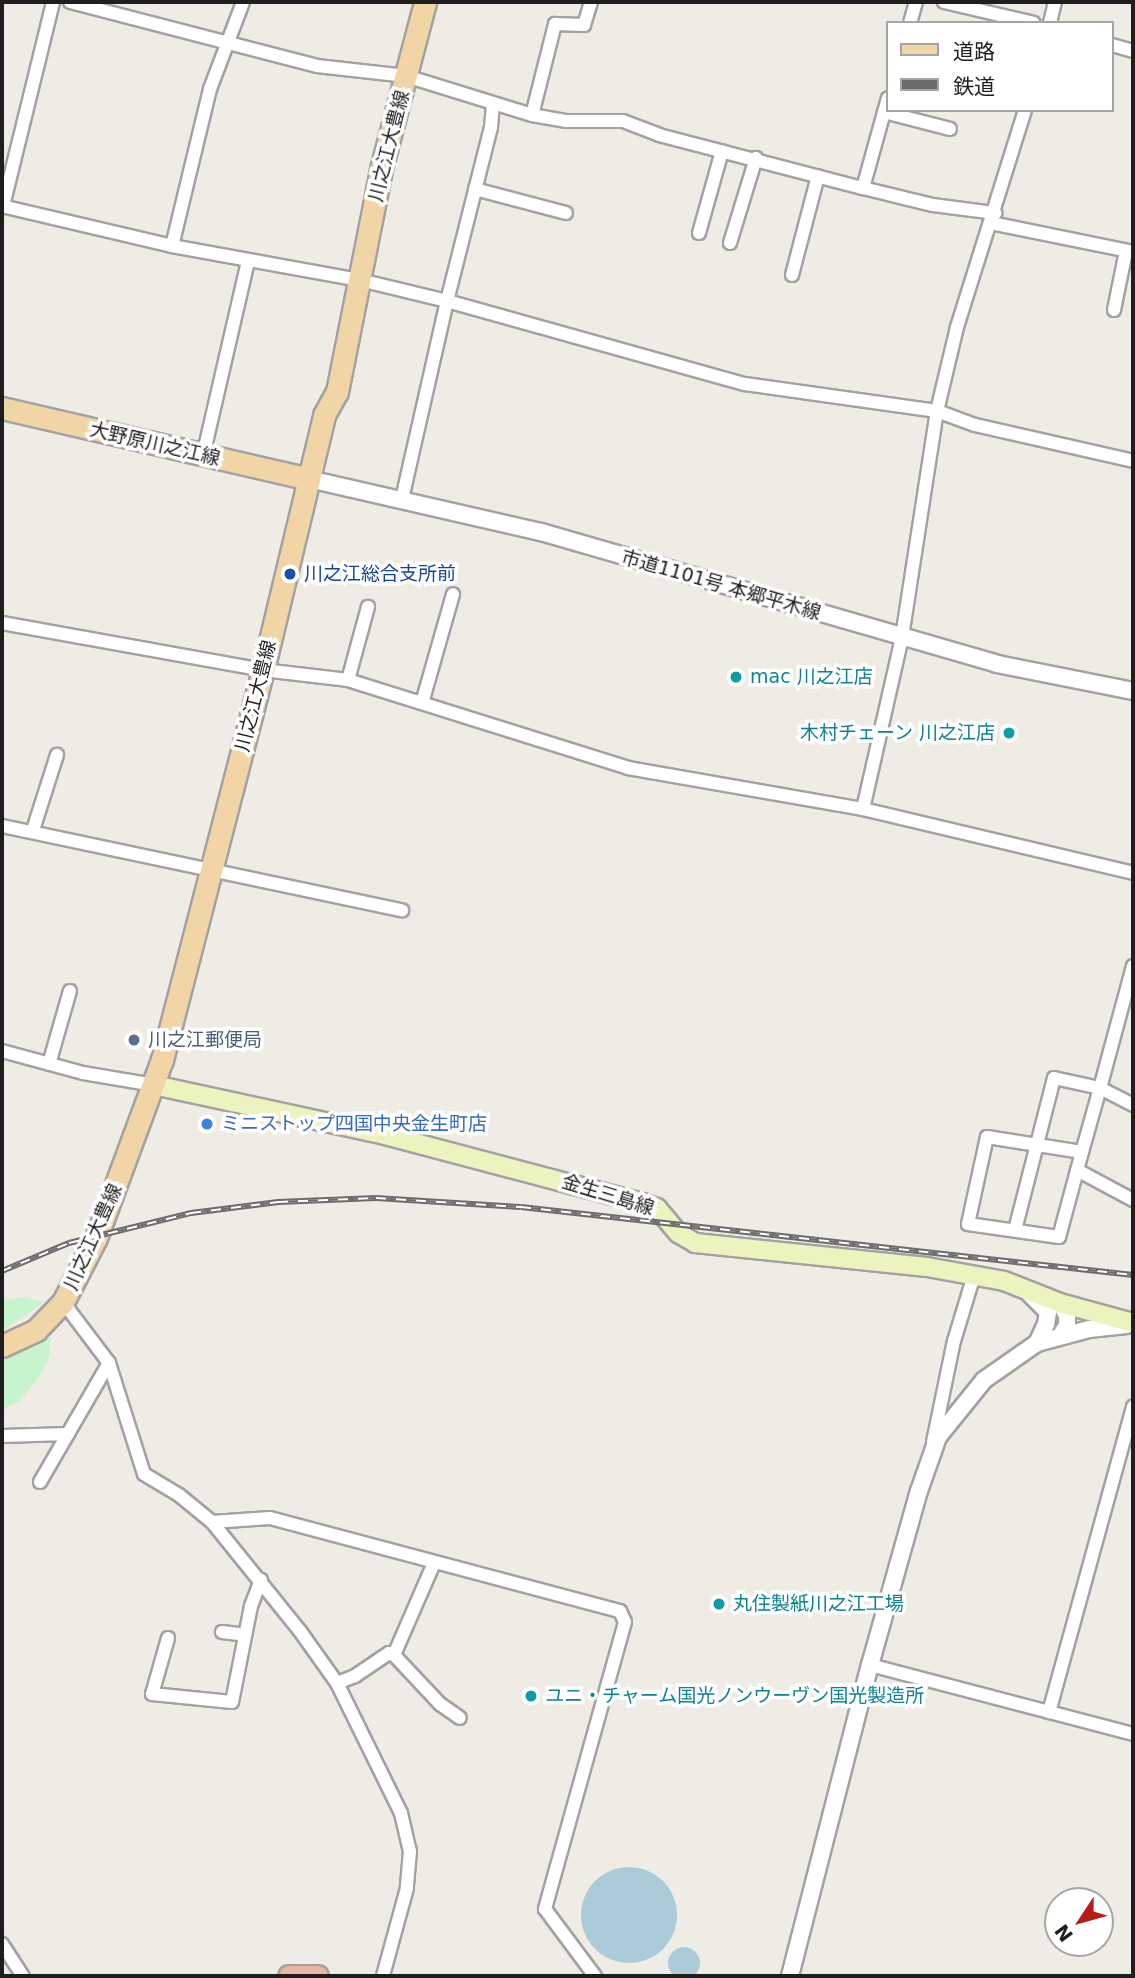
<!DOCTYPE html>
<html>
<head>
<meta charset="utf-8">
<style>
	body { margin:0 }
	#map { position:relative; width:1135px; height:1978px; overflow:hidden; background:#eeece5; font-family:"DejaVu Sans","Noto Sans JP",sans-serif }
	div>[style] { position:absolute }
	.park>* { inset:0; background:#c7f4cd }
	.water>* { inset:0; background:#aacbd7 }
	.round { border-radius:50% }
	.roads { filter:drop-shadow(2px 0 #a2a2a2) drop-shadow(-2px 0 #a2a2a2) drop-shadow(0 2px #a2a2a2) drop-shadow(0 -2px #a2a2a2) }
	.minor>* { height:12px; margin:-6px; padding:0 6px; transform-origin:6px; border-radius:6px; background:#fff }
	.tertiary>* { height:16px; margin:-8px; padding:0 8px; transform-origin:8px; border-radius:8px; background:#fff }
	.secondary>* { height:18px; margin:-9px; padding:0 9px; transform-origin:9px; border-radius:9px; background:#edf3bf }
	.primary>* { height:21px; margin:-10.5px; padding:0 10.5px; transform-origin:10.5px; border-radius:10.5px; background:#f2d5a6 }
	.trunk>* { height:21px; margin:-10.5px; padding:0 10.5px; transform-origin:10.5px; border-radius:10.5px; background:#e8b5a2 }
	.rail>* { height:6px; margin-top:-3px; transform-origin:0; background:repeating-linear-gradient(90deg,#fff 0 10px,#6c6c6c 0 20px); box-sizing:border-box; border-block:2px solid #6c6c6c }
	.dots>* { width:19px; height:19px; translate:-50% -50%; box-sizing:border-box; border:4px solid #fff; border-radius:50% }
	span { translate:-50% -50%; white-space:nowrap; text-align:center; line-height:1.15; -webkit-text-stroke:7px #fff; paint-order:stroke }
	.street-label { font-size:19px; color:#1e1e1e }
	.transit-label { font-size:19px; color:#164399 }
	.left { translate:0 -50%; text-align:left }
	.culture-label { font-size:19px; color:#0d838f }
	.right { translate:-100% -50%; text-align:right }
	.service-label { font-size:19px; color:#4e5e75 }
	.shop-label { font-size:19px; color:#366cbe }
	.frame { position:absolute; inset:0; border:4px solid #1e1e1e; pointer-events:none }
	.legend { position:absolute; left:886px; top:21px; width:228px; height:91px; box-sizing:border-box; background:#fff; border:2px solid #a5a5a5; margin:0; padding:9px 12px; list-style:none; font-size:21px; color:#1e1e1e }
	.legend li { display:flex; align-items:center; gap:14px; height:35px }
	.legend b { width:35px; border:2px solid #a5a5a5 }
	.north { position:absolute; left:1044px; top:1887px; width:70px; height:70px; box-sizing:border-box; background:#fff; border:2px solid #a5a5a5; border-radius:50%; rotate:234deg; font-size:19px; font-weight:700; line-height:28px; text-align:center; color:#1e1e1e }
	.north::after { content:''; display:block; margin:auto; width:24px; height:32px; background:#b71d15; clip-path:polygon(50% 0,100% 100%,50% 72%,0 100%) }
</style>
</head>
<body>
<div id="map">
	<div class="park">
		<i style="clip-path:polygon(23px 1297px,44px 1302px,2px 1331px,2px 1300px)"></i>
		<i style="clip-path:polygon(52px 1329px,49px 1357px,40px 1375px,19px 1402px,2px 1409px,2px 1358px,37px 1341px)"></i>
	</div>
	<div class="water">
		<i class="round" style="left:581px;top:1867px;width:96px;height:96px"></i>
		<i class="round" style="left:668px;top:1947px;width:32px;height:32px"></i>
	</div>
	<div class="roads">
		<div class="minor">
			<i style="left:70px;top:2px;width:255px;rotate:14.5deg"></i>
			<i style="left:317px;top:66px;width:90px;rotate:6.4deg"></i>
			<i style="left:406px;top:76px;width:132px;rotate:17.2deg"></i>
			<i style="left:532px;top:115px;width:35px;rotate:10deg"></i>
			<i style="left:566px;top:121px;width:57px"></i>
			<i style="left:623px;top:121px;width:39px;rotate:21deg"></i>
			<i style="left:659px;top:135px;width:211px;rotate:14.6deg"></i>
			<i style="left:863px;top:188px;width:72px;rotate:13.7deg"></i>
			<i style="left:933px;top:205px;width:63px;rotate:7.4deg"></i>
			<i style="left:944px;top:2px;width:92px;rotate:13.1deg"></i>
			<i style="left:910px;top:23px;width:22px;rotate:-74deg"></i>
			<i style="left:1050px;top:23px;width:22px;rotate:-77deg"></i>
			<i style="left:1112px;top:45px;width:22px;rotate:16deg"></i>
			<i style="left:884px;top:112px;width:68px;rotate:14.4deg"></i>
			<i style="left:532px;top:115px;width:94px;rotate:-75.8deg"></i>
			<i style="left:555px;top:24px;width:29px;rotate:2deg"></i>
			<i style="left:584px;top:25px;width:24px;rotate:-73deg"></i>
			<i style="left:863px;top:188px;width:93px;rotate:-74.5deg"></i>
			<i style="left:475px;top:189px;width:94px;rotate:14.8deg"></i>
			<i style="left:2px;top:206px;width:175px;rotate:13.2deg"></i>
			<i style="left:172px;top:246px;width:191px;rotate:10.3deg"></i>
			<i style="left:360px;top:280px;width:89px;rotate:13.6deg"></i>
			<i style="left:447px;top:301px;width:309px;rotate:15.6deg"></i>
			<i style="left:745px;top:384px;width:194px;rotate:8deg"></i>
			<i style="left:937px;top:411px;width:40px;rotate:20.2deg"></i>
			<i style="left:975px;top:425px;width:162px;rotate:12.8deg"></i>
			<i style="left:3px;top:206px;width:210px;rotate:-76.2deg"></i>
			<i style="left:991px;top:223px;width:145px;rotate:11.5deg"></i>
			<i style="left:699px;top:233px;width:85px;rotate:-74.3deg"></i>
			<i style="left:730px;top:243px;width:89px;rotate:-73deg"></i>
			<i style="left:172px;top:246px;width:162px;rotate:-76.4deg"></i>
			<i style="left:210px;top:89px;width:93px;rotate:-69.2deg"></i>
			<i style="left:792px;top:275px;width:102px;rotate:-75.3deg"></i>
			<i style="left:1114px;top:310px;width:60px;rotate:-78.5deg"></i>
			<i style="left:203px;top:456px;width:200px;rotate:-77deg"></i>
			<i style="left:402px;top:499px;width:203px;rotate:-77.2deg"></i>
			<i style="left:447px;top:301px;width:179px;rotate:-75.8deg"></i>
			<i style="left:491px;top:127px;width:22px;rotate:-85deg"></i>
			<i style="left:2px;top:623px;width:265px;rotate:10.2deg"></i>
			<i style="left:263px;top:670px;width:86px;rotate:6.7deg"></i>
			<i style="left:348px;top:680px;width:294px;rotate:17.4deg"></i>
			<i style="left:628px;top:768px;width:239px;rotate:9.9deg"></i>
			<i style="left:863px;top:809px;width:277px;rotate:13.3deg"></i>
			<i style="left:348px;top:680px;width:76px;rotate:-74.7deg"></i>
			<i style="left:422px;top:703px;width:113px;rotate:-74.1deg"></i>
			<i style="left:863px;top:809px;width:176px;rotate:-77.2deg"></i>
			<i style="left:902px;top:637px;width:229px;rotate:-81.2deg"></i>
			<i style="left:937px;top:411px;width:86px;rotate:-76.6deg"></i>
			<i style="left:957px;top:327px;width:227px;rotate:-72.6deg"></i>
			<i style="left:2px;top:826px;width:409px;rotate:11.9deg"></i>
			<i style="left:33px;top:830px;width:79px;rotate:-72.3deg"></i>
			<i style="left:1133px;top:966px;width:126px;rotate:105.1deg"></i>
			<i style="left:1100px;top:1088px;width:37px;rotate:27deg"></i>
			<i style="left:2px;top:1051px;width:84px;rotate:15.2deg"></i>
			<i style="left:83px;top:1073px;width:72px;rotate:9.6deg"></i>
			<i style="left:49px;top:1064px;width:76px;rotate:-74deg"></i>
			<i style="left:987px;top:1137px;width:96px;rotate:9deg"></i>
			<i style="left:1082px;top:1152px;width:88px;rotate:105.1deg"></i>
			<i style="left:1059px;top:1237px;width:92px;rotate:-171.9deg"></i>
			<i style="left:968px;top:1224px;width:89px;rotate:-77.7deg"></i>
			<i style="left:1077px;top:1170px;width:64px;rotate:28.2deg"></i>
			<i style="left:1015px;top:1230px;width:157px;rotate:-75.6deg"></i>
			<i style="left:1054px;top:1078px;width:47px;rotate:12.3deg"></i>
			<i style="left:1100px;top:1088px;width:66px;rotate:105.7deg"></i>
			<i style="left:63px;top:1302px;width:76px;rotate:53deg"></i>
			<i style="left:109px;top:1363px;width:116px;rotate:72.5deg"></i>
			<i style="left:144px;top:1474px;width:41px;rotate:31deg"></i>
			<i style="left:179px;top:1495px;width:43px;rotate:39.3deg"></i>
			<i style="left:212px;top:1522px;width:140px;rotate:51.1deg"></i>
			<i style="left:300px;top:1631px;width:64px;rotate:54.6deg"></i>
			<i style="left:337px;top:1683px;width:145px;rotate:63.8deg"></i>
			<i style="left:401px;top:1813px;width:39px;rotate:77deg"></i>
			<i style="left:410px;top:1851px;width:37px;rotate:95deg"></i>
			<i style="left:407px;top:1888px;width:91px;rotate:105.3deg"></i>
			<i style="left:2px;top:1436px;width:66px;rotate:-1.7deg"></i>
			<i style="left:933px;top:1442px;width:103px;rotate:-78.3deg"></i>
			<i style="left:954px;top:1341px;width:69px;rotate:-73.1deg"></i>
			<i style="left:40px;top:1482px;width:138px;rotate:-59.9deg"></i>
			<i style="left:212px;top:1522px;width:58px;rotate:-3.9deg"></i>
			<i style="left:270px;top:1518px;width:362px;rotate:14.9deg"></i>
			<i style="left:620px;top:1611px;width:12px;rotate:66deg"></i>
			<i style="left:625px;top:1622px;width:298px;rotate:105.6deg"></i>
			<i style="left:545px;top:1909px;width:84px;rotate:53.3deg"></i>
			<i style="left:434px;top:1563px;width:100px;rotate:113.5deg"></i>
			<i style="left:394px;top:1655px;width:67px;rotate:46.8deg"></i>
			<i style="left:440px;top:1704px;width:24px;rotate:35deg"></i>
			<i style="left:222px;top:1632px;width:23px;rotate:7deg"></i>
			<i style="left:168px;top:1638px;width:58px;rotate:105.9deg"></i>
			<i style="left:152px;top:1694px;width:80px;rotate:5.7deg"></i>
			<i style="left:232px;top:1702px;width:98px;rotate:-78.8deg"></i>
			<i style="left:251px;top:1606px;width:28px;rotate:-69deg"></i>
			<i style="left:870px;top:1665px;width:272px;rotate:14.7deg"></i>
			<i style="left:337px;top:1683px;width:19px;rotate:-21deg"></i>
			<i style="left:355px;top:1676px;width:41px;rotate:-34.1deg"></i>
			<i style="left:389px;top:1653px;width:5px;rotate:22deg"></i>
			<i style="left:1049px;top:1712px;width:317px;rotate:-74.6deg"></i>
			<i style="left:2px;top:1944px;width:38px;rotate:57deg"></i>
		</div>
		<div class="tertiary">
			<i style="left:309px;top:479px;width:238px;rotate:12.9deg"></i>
			<i style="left:541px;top:532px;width:475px;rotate:16.1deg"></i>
			<i style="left:997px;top:664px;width:139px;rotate:11.2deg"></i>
			<i style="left:1029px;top:1293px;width:27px;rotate:45deg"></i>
			<i style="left:1048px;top:1312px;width:12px;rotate:99deg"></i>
			<i style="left:1046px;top:1324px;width:21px;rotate:115deg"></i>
			<i style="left:1060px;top:1303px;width:14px;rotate:60deg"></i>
			<i style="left:1067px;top:1315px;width:10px;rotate:90deg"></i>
			<i style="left:1067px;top:1325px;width:12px;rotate:121deg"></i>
			<i style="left:790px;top:1976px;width:321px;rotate:-75.6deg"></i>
			<i style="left:870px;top:1665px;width:181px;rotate:-74.3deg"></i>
			<i style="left:919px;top:1491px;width:57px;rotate:-70.6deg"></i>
			<i style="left:938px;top:1437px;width:73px;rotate:-51.1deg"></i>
			<i style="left:984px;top:1380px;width:65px;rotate:-34.9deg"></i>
			<i style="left:1037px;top:1343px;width:54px;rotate:-15.1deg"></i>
			<i style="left:1089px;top:1329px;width:38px;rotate:-6deg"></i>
		</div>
		<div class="secondary">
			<i style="left:154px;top:1085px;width:236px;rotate:12.2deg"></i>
			<i style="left:385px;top:1135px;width:267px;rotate:14.8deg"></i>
			<i style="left:643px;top:1203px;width:15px;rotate:20deg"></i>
			<i style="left:657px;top:1208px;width:33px;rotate:50deg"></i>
			<i style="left:678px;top:1233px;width:20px;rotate:30deg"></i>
			<i style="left:695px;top:1243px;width:233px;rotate:5.9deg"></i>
			<i style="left:927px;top:1267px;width:78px;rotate:10.3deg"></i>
			<i style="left:1004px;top:1281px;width:60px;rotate:21.4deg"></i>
			<i style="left:1060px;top:1303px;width:76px;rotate:15.3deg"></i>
		</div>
		<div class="primary">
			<i style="left:2px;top:408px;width:315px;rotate:13deg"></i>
			<i style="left:2px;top:1346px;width:38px;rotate:-25deg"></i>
			<i style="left:36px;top:1330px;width:39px;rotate:-46deg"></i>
			<i style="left:63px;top:1302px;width:72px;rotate:-62.7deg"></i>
			<i style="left:96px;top:1238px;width:190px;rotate:-69.7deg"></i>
			<i style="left:162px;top:1060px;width:403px;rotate:-75.5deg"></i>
			<i style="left:263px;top:670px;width:262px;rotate:-76.5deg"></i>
			<i style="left:324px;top:415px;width:26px;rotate:-61deg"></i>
			<i style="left:337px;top:392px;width:227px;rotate:-78.8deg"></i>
			<i style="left:381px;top:169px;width:173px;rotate:-75.2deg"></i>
		</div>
		<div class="trunk">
			<i style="left:289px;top:1976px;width:28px"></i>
		</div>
	</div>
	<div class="rail">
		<i style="left:2px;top:1271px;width:73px;rotate:-22.7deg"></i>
		<i style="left:69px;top:1243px;width:126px;rotate:-13.8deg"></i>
		<i style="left:191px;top:1213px;width:88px;rotate:-7.2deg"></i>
		<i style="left:278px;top:1202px;width:98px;rotate:-2.3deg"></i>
		<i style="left:376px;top:1198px;width:145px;rotate:3.6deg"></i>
		<i style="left:521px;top:1207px;width:616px;rotate:6.34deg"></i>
	</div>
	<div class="dots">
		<i style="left:290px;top:574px;background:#1a4fb4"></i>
		<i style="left:736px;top:677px;background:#0f9aa8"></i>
		<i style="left:1009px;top:733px;background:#0f9aa8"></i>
		<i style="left:134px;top:1040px;background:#5c6f8a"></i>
		<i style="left:207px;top:1124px;background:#3f7fe0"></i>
		<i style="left:719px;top:1604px;background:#0f9aa8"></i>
		<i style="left:531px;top:1696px;background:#0f9aa8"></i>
	</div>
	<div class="street-label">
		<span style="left:389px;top:146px;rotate:-76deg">川之江大豊線</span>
		<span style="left:155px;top:444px;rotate:13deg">大野原川之江線</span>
		<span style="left:721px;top:585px;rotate:16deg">市道1101号 本郷平木線</span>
		<span style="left:256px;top:696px;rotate:-76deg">川之江大豊線</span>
		<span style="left:608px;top:1195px;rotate:17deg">金生三島線</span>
		<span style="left:93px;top:1237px;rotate:-66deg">川之江大豊線</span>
	</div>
	<div class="transit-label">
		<span class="left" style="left:304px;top:574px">川之江総合支所前</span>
	</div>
	<div class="culture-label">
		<span class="left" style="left:750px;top:677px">mac 川之江店</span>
		<span class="right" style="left:995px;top:733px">木村チェーン 川之江店</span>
		<span class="left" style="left:733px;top:1604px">丸住製紙川之江工場</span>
		<span class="left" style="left:545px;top:1696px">ユニ・チャーム国光ノンウーヴン国光製造所</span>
	</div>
	<div class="service-label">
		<span class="left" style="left:148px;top:1040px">川之江郵便局</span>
	</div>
	<div class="shop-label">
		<span class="left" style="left:221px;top:1124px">ミニストップ四国中央金生町店</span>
	</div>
	<div class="frame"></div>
	<ul class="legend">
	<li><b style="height:9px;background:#f2d5a6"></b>道路</li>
	<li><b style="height:9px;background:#6c6c6c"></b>鉄道</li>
	</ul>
	<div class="north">N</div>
</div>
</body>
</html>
